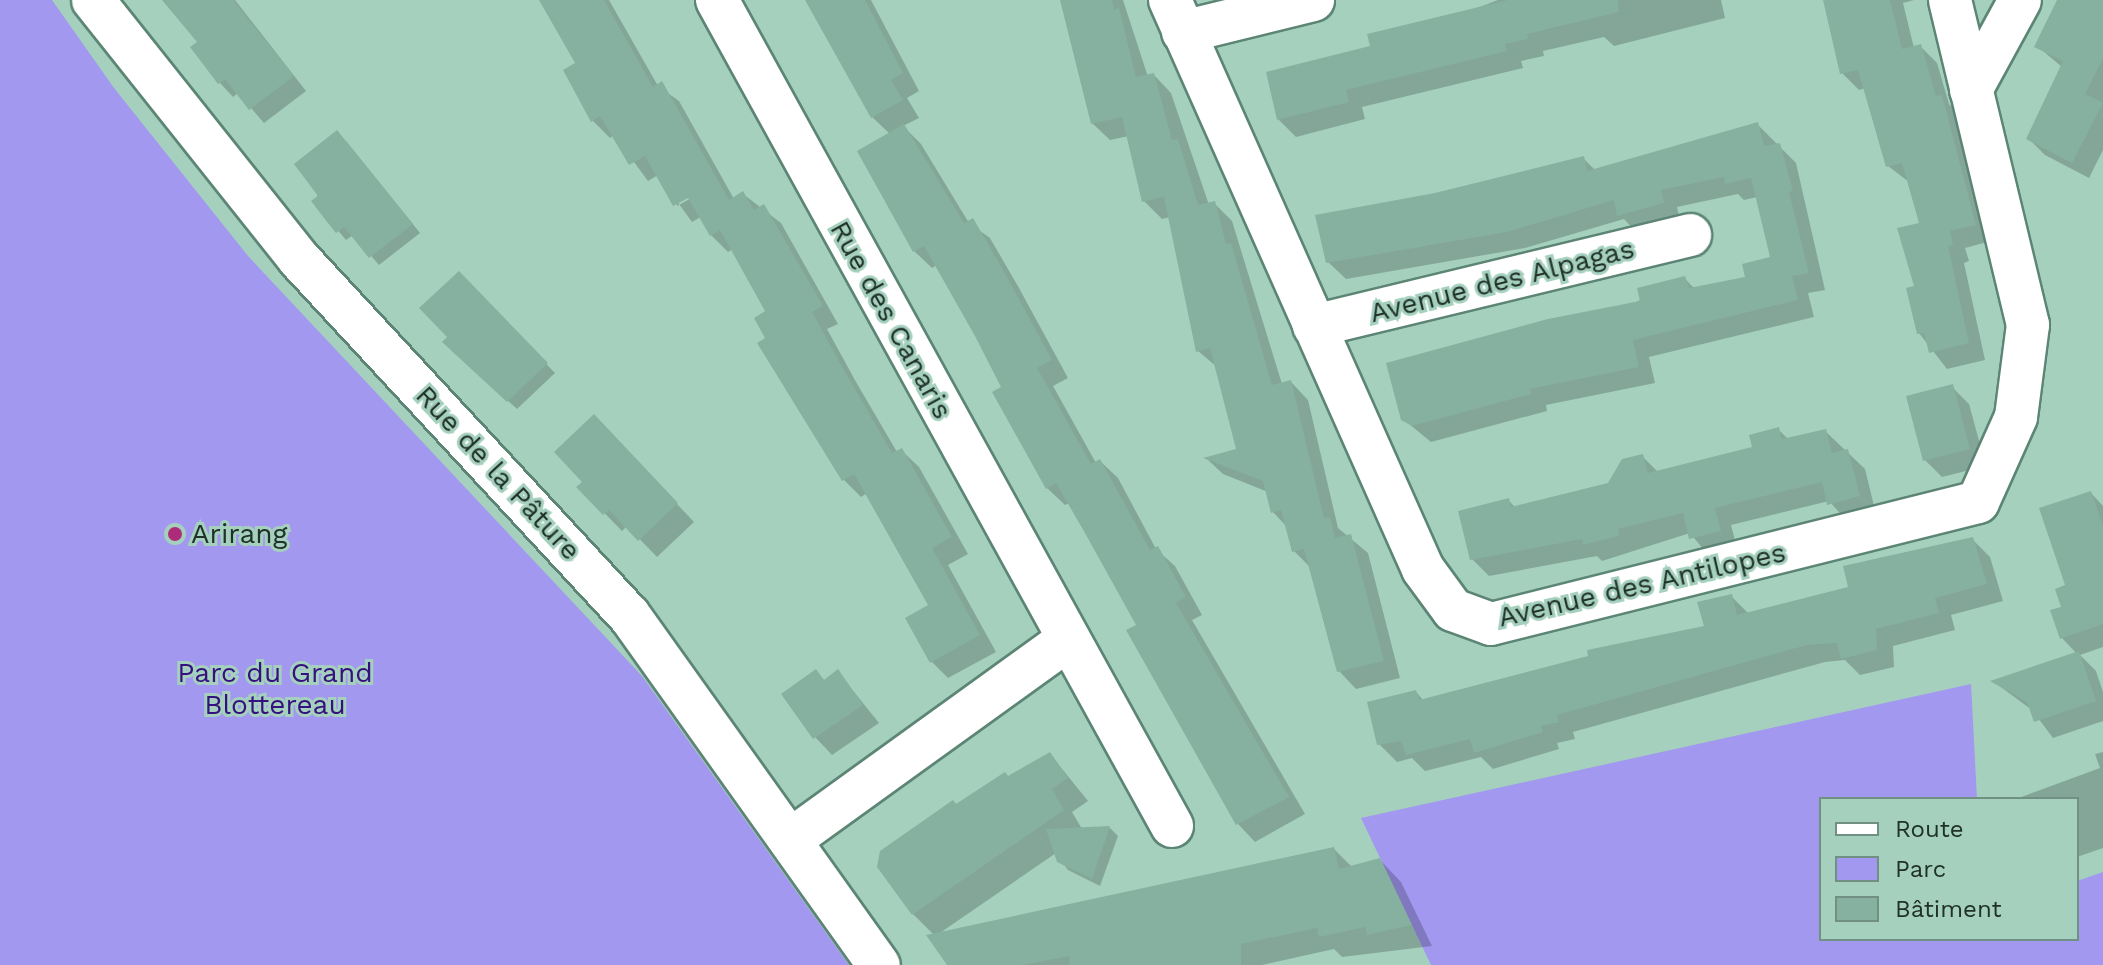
<!DOCTYPE html>
<html>
<head>
<meta charset="utf-8">
<style>
	body { margin:0 }
	#map { position:relative; width:2103px; height:965px; overflow:hidden; background:#a5d0be; font-family:"Work Sans",sans-serif }
	div>[style] { position:absolute }
	.green>* { inset:0; background:#a298f0 }
	.shadow>* { inset:0; background:#0003 }
	.building>* { inset:0; background:#86b09f }
	.roads { filter:drop-shadow(2px 0 #5c8575) drop-shadow(-2px 0 #5c8575) drop-shadow(0 2px #5c8575) drop-shadow(0 -2px #5c8575) }
	.minor>* { height:42px; margin:-21px; padding:0 21px; transform-origin:21px; border-radius:21px; background:#fff }
	.dots>* { width:22px; height:22px; translate:-50% -50%; box-sizing:border-box; border:4px solid #a5d0be; border-radius:50% }
	span { translate:-50% -50%; white-space:nowrap; text-align:center; line-height:1.15; -webkit-text-stroke:6px #a5d0be; paint-order:stroke }
	.street-label { font-size:28px; color:#20312a }
	.poi-label { font-size:28px; color:#20312a }
	.left { translate:0 -50%; text-align:left }
	.park-label { font-size:28px; color:#35107f }
	.legend { position:absolute; left:1819px; top:797px; width:260px; height:144px; box-sizing:border-box; background:#a5d0be; border:2px solid #709083; margin:0; padding:10px 14px; list-style:none; font-size:24px; color:#20312a }
	.legend li { display:flex; align-items:center; gap:16px; height:40px }
	.legend b { width:40px; border:2px solid #709083 }
</style>
</head>
<body>
<div id="map">
	<div class="green">
		<i style="clip-path:polygon(0 0,52px 0,114px 88px,248px 256px,642px 676px,849px 965px,0 965px)"></i>
		<i style="clip-path:polygon(1971px 684px,1977px 799px,1821px 799px,1821px 939px,2077px 939px,2077px 881px,2103px 872px,2103px 965px,1431px 965px,1361px 818px)"></i>
	</div>
	<div class="shadow">
		<i style="clip-path:polygon(165px 0,235px 0,306px 91px,264px 123px,238px 93px,233px 97px,220px 83px,193px 48px,200px 43px)"></i>
		<i style="clip-path:polygon(evenodd,540px 0,609px 0,658px 86px,679px 101px,734px 199px,743px 194px,781px 223px,838px 324px,827px 329px,856px 382px,897px 452px,901px 450px,919px 467px,968px 554px,948px 565px,996px 652px,948px 678px,931px 661px,931px 605px,867px 493px,861px 497px,844px 480px,759px 344px,768px 339px,768px 311px,733px 249px,728px 252px,711px 235px,701px 217px,692px 222px,658px 175px,648px 181px,614px 135px,610px 138px,593px 121px,577px 64px,540px 0,697px 195px,677px 206px,677px 201px,697px 195px)"></i>
		<i style="clip-path:polygon(812px 0,871px 0,919px 91px,907px 98px,919px 118px,903px 126px,921px 144px,969px 223px,990px 238px,1019px 288px,1068px 378px,1053px 386px,1096px 463px,1100px 461px,1118px 478px,1156px 549px,1175px 566px,1202px 615px,1192px 620px,1305px 814px,1255px 842px,1238px 824px,1129px 631px,1138px 626px,1069px 503px,1065px 505px,1047px 488px,1004px 388px,937px 265px,932px 268px,914px 251px,890px 134px,872px 117px)"></i>
		<i style="clip-path:polygon(1062px 0,1123px 0,1148px 77px,1154px 75px,1171px 93px,1209px 205px,1214px 203px,1232px 221px,1282px 384px,1291px 382px,1308px 400px,1338px 528px,1368px 553px,1400px 678px,1356px 689px,1339px 671px,1312px 569px,1294px 551px,1287px 527px,1273px 512px,1268px 492px,1223px 474px,1207px 459px,1239px 450px,1217px 367px,1198px 351px,1170px 217px,1162px 219px,1144px 201px,1129px 136px,1110px 140px,1092px 123px)"></i>
		<i style="clip-path:polygon(1498px 0,1721px 0,1725px 18px,1614px 46px,1604px 37px,1543px 51px,1544px 56px,1521px 61px,1523px 68px,1362px 107px,1365px 119px,1296px 137px,1279px 120px,1269px 74px,1372px 48px)"></i>
		<i style="clip-path:polygon(1824px 0,1914px 0,1903px 3px,1914px 48px,1920px 46px,1937px 63px,1949px 104px,1959px 114px,1991px 241px,1965px 248px,1969px 261px,1964px 263px,1985px 360px,1947px 369px,1919px 333px,1921px 224px,1909px 182px,1888px 166px,1865px 88px,1859px 90px,1842px 73px)"></i>
		<i style="clip-path:polygon(2060px 0,2103px 0,2103px 150px,2089px 178px,2045px 155px,2028px 138px,2062px 67px,2037px 46px)"></i>
		<i style="clip-path:polygon(1758px 125px,1796px 163px,1825px 290px,1808px 293px,1814px 317px,1649px 357px,1655px 383px,1546px 405px,1547px 411px,1431px 442px,1403px 419px,1684px 278px,1695px 289px,1748px 279px,1772px 259px,1757px 197px,1744px 200px,1738px 194px,1677px 207px,1680px 220px,1636px 232px,1624px 219px,1525px 248px,1346px 279px,1328px 262px,1435px 195px,1583px 158px,1596px 171px)"></i>
		<i style="clip-path:polygon(346px 141px,420px 233px,379px 265px,353px 235px,346px 240px,314px 202px)"></i>
		<i style="clip-path:polygon(459px 274px,555px 373px,517px 409px,453px 350px)"></i>
		<i style="clip-path:polygon(1952px 387px,1969px 404px,1986px 466px,1942px 477px,1925px 460px)"></i>
		<i style="clip-path:polygon(1778px 429px,1789px 440px,1825px 431px,1865px 469px,1876px 514px,1847px 521px,1829px 501px,1731px 525px,1737px 548px,1708px 555px,1690px 533px,1602px 561px,1597px 556px,1489px 576px,1472px 559px,1508px 500px,1516px 508px,1609px 485px,1642px 456px,1658px 472px,1755px 449px)"></i>
		<i style="clip-path:polygon(611px 434px,694px 522px,657px 557px,627px 526px,622px 531px,579px 487px)"></i>
		<i style="clip-path:polygon(2091px 493px,2103px 506px,2103px 647px,2080px 655px,2096px 671px,2103px 692px,2103px 721px,2053px 738px,2032px 710px,1994px 682px,2077px 654px,2062px 638px,2064px 608px)"></i>
		<i style="clip-path:polygon(1972px 539px,1990px 557px,2003px 601px,1951px 615px,1955px 630px,1893px 646px,1894px 667px,1860px 675px,1845px 660px,1825px 662px,1573px 732px,1575px 739px,1557px 743px,1559px 749px,1493px 769px,1481px 757px,1425px 771px,1412px 758px,1397px 762px,1379px 744px,1416px 692px,1424px 701px,1706px 627px,1731px 596px,1749px 614px,1850px 588px)"></i>
		<i style="clip-path:polygon(815px 671px,826px 682px,838px 672px,879px 723px,832px 755px,815px 737px)"></i>
		<i style="clip-path:polygon(2103px 752px,2103px 848px,2077px 857px,2077px 799px,2016px 799px,2100px 768px,2095px 754px)"></i>
		<i style="clip-path:polygon(1050px 754px,1088px 801px,1072px 812px,1082px 829px,1110px 828px,1118px 836px,1100px 886px,1068px 870px,1056px 853px,937px 935px,1334px 849px,1352px 867px,1380px 860px,1401px 882px,1432px 946px,1342px 957px,1334px 949px,1262px 965px,950px 965px,934px 935px,913px 914px,957px 806px)"></i>
	</div>
	<div class="building">
		<i style="clip-path:polygon(162px 0,233px 0,294px 76px,249px 110px,225px 79px,218px 84px,190px 47px,197px 42px)"></i>
		<i style="clip-path:polygon(539px 0,604px 0,653px 87px,662px 81px,729px 200px,743px 191px,754px 210px,764px 204px,823px 306px,812px 312px,840px 363px,892px 453px,902px 448px,952px 537px,932px 548px,980px 635px,930px 663px,905px 618px,928px 605px,854px 474px,842px 481px,757px 343px,765px 338px,754px 318px,765px 311px,720px 230px,710px 236px,688px 198px,673px 206px,645px 156px,629px 165px,600px 116px,591px 122px,563px 70px,575px 63px)"></i>
		<i style="clip-path:polygon(805px 0,865px 0,903px 73px,891px 80px,903px 100px,871px 118px)"></i>
		<i style="clip-path:polygon(1060px 0,1112px 0,1114px 10px,1119px 8px,1136px 77px,1154px 73px,1172px 140px,1178px 139px,1198px 205px,1215px 201px,1226px 244px,1231px 243px,1272px 385px,1291px 380px,1324px 518px,1330px 517px,1335px 538px,1351px 534px,1384px 661px,1337px 672px,1304px 549px,1292px 552px,1281px 510px,1271px 513px,1263px 481px,1203px 458px,1236px 449px,1210px 348px,1196px 352px,1164px 197px,1142px 202px,1122px 117px,1091px 124px)"></i>
		<i style="clip-path:polygon(1508px 0,1618px 0,1619px 12px,1527px 34px,1528px 39px,1505px 44px,1507px 51px,1346px 90px,1349px 102px,1277px 120px,1266px 72px,1370px 46px,1367px 34px)"></i>
		<i style="clip-path:polygon(1823px 0,1890px 0,1902px 49px,1921px 44px,1936px 96px,1942px 95px,1976px 225px,1950px 231px,1953px 245px,1948px 246px,1969px 343px,1929px 353px,1924px 333px,1917px 334px,1906px 288px,1914px 286px,1897px 228px,1919px 223px,1902px 163px,1886px 167px,1858px 70px,1840px 74px)"></i>
		<i style="clip-path:polygon(2057px 0,2103px 0,2103px 58px,2085px 94px,2103px 103px,2072px 163px,2026px 139px,2063px 61px,2034px 47px)"></i>
		<i style="clip-path:polygon(1758px 122px,1764px 146px,1780px 143px,1793px 191px,1789px 192px,1809px 273px,1792px 276px,1798px 300px,1633px 340px,1639px 367px,1530px 389px,1531px 394px,1412px 426px,1401px 420px,1386px 363px,1548px 319px,1640px 301px,1637px 288px,1685px 276px,1689px 288px,1745px 277px,1742px 264px,1770px 257px,1751px 178px,1725px 184px,1724px 177px,1661px 190px,1664px 203px,1617px 216px,1614px 200px,1507px 232px,1326px 263px,1315px 215px,1435px 193px,1584px 156px,1587px 171px)"></i>
		<i style="clip-path:polygon(904px 124px,964px 223px,973px 218px,1002px 268px,1052px 360px,1037px 368px,1091px 464px,1100px 459px,1150px 550px,1158px 546px,1186px 597px,1176px 603px,1289px 797px,1236px 825px,1126px 630px,1136px 625px,1085px 533px,1056px 483px,1046px 489px,992px 392px,1001px 387px,975px 336px,924px 246px,913px 252px,857px 151px)"></i>
		<i style="clip-path:polygon(337px 130px,413px 224px,369px 258px,344px 227px,336px 233px,324px 218px,311px 201px,318px 196px,294px 164px)"></i>
		<i style="clip-path:polygon(459px 271px,548px 363px,507px 402px,442px 342px,447px 337px,419px 308px)"></i>
		<i style="clip-path:polygon(1953px 384px,1970px 449px,1923px 461px,1906px 396px)"></i>
		<i style="clip-path:polygon(594px 414px,678px 503px,638px 541px,609px 510px,603px 515px,576px 487px,582px 482px,554px 452px)"></i>
		<i style="clip-path:polygon(1779px 427px,1782px 439px,1826px 429px,1832px 453px,1848px 449px,1860px 496px,1827px 505px,1822px 482px,1715px 508px,1721px 531px,1689px 539px,1683px 513px,1618px 529px,1619px 536px,1583px 545px,1582px 539px,1470px 560px,1458px 511px,1509px 498px,1511px 507px,1608px 483px,1622px 459px,1643px 454px,1648px 473px,1752px 447px,1749px 435px)"></i>
		<i style="clip-path:polygon(2091px 491px,2103px 526px,2103px 624px,2060px 639px,2050px 610px,2061px 607px,2055px 589px,2065px 585px,2039px 508px)"></i>
		<i style="clip-path:polygon(1973px 537px,1987px 584px,1935px 598px,1939px 613px,1876px 629px,1877px 650px,1841px 659px,1837px 643px,1807px 645px,1557px 715px,1559px 722px,1541px 726px,1543px 732px,1474px 753px,1470px 739px,1406px 755px,1401px 741px,1377px 745px,1367px 702px,1416px 690px,1419px 700px,1588px 656px,1587px 650px,1704px 626px,1697px 602px,1732px 594px,1737px 615px,1848px 587px,1843px 566px)"></i>
		<i style="clip-path:polygon(2079px 651px,2096px 701px,2034px 722px,2027px 702px,1990px 681px)"></i>
		<i style="clip-path:polygon(816px 669px,824px 680px,838px 669px,863px 705px,813px 739px,781px 694px)"></i>
		<i style="clip-path:polygon(1050px 752px,1068px 778px,1052px 789px,1064px 810px,912px 915px,877px 867px,880px 851px,953px 800px,956px 804px,1005px 772px,1008px 776px)"></i>
		<i style="clip-path:polygon(1110px 826px,1092px 879px,1057px 862px,1046px 829px)"></i>
		<i style="clip-path:polygon(1334px 847px,1339px 869px,1380px 858px,1412px 925px,1367px 935px,1365px 927px,1319px 937px,1317px 928px,1241px 944px,1241px 965px,1070px 965px,1069px 956px,1023px 965px,947px 965px,926px 935px)"></i>
	</div>
	<div class="roads">
		<div class="minor">
			<i style="left:93px;top:0;width:331px;rotate:51.5deg"></i>
			<i style="left:299px;top:259px;width:485px;rotate:47.2deg"></i>
			<i style="left:629px;top:615px;width:430px;rotate:54.5deg"></i>
			<i style="left:717px;top:0;width:943px;rotate:61.15deg"></i>
			<i style="left:1170px;top:0;width:623px;rotate:66.03deg"></i>
			<i style="left:1423px;top:569px;width:51px;rotate:53.8deg"></i>
			<i style="left:1453px;top:610px;width:40px;rotate:20.2deg"></i>
			<i style="left:1491px;top:624px;width:502px;rotate:-14.06deg"></i>
			<i style="left:1978px;top:502px;width:93px;rotate:-65.9deg"></i>
			<i style="left:2016px;top:417px;width:93px;rotate:-82.6deg"></i>
			<i style="left:2028px;top:325px;width:334px;rotate:-103.5deg"></i>
			<i style="left:1183px;top:32px;width:134px;rotate:-13.8deg"></i>
			<i style="left:1971px;top:90px;width:102px;rotate:-61.4deg"></i>
			<i style="left:1314px;top:326px;width:387px;rotate:-13.6deg"></i>
			<i style="left:790px;top:840px;width:340px;rotate:-35.8deg"></i>
		</div>
	</div>
	<div class="dots">
		<i style="left:175px;top:534px;background:#ac2c7a"></i>
	</div>
	<div class="street-label">
		<span style="left:1502px;top:281px;rotate:-14deg">Avenue des Alpagas</span>
		<span style="left:891px;top:320px;rotate:61deg">Rue des Canaris</span>
		<span style="left:498px;top:473px;rotate:47deg">Rue de la Pâture</span>
		<span style="left:1642px;top:585px;rotate:-13deg">Avenue des Antilopes</span>
	</div>
	<div class="poi-label">
		<span class="left" style="left:191px;top:534px">Arirang</span>
	</div>
	<div class="park-label">
		<span style="left:275px;top:689px">Parc du Grand<br>Blottereau</span>
	</div>
	<ul class="legend">
	<li><b style="height:10px;background:#fff"></b>Route</li>
	<li><b style="height:22px;background:#a298f0"></b>Parc</li>
	<li><b style="height:22px;background:#86b09f"></b>Bâtiment</li>
	</ul>
</div>
</body>
</html>
